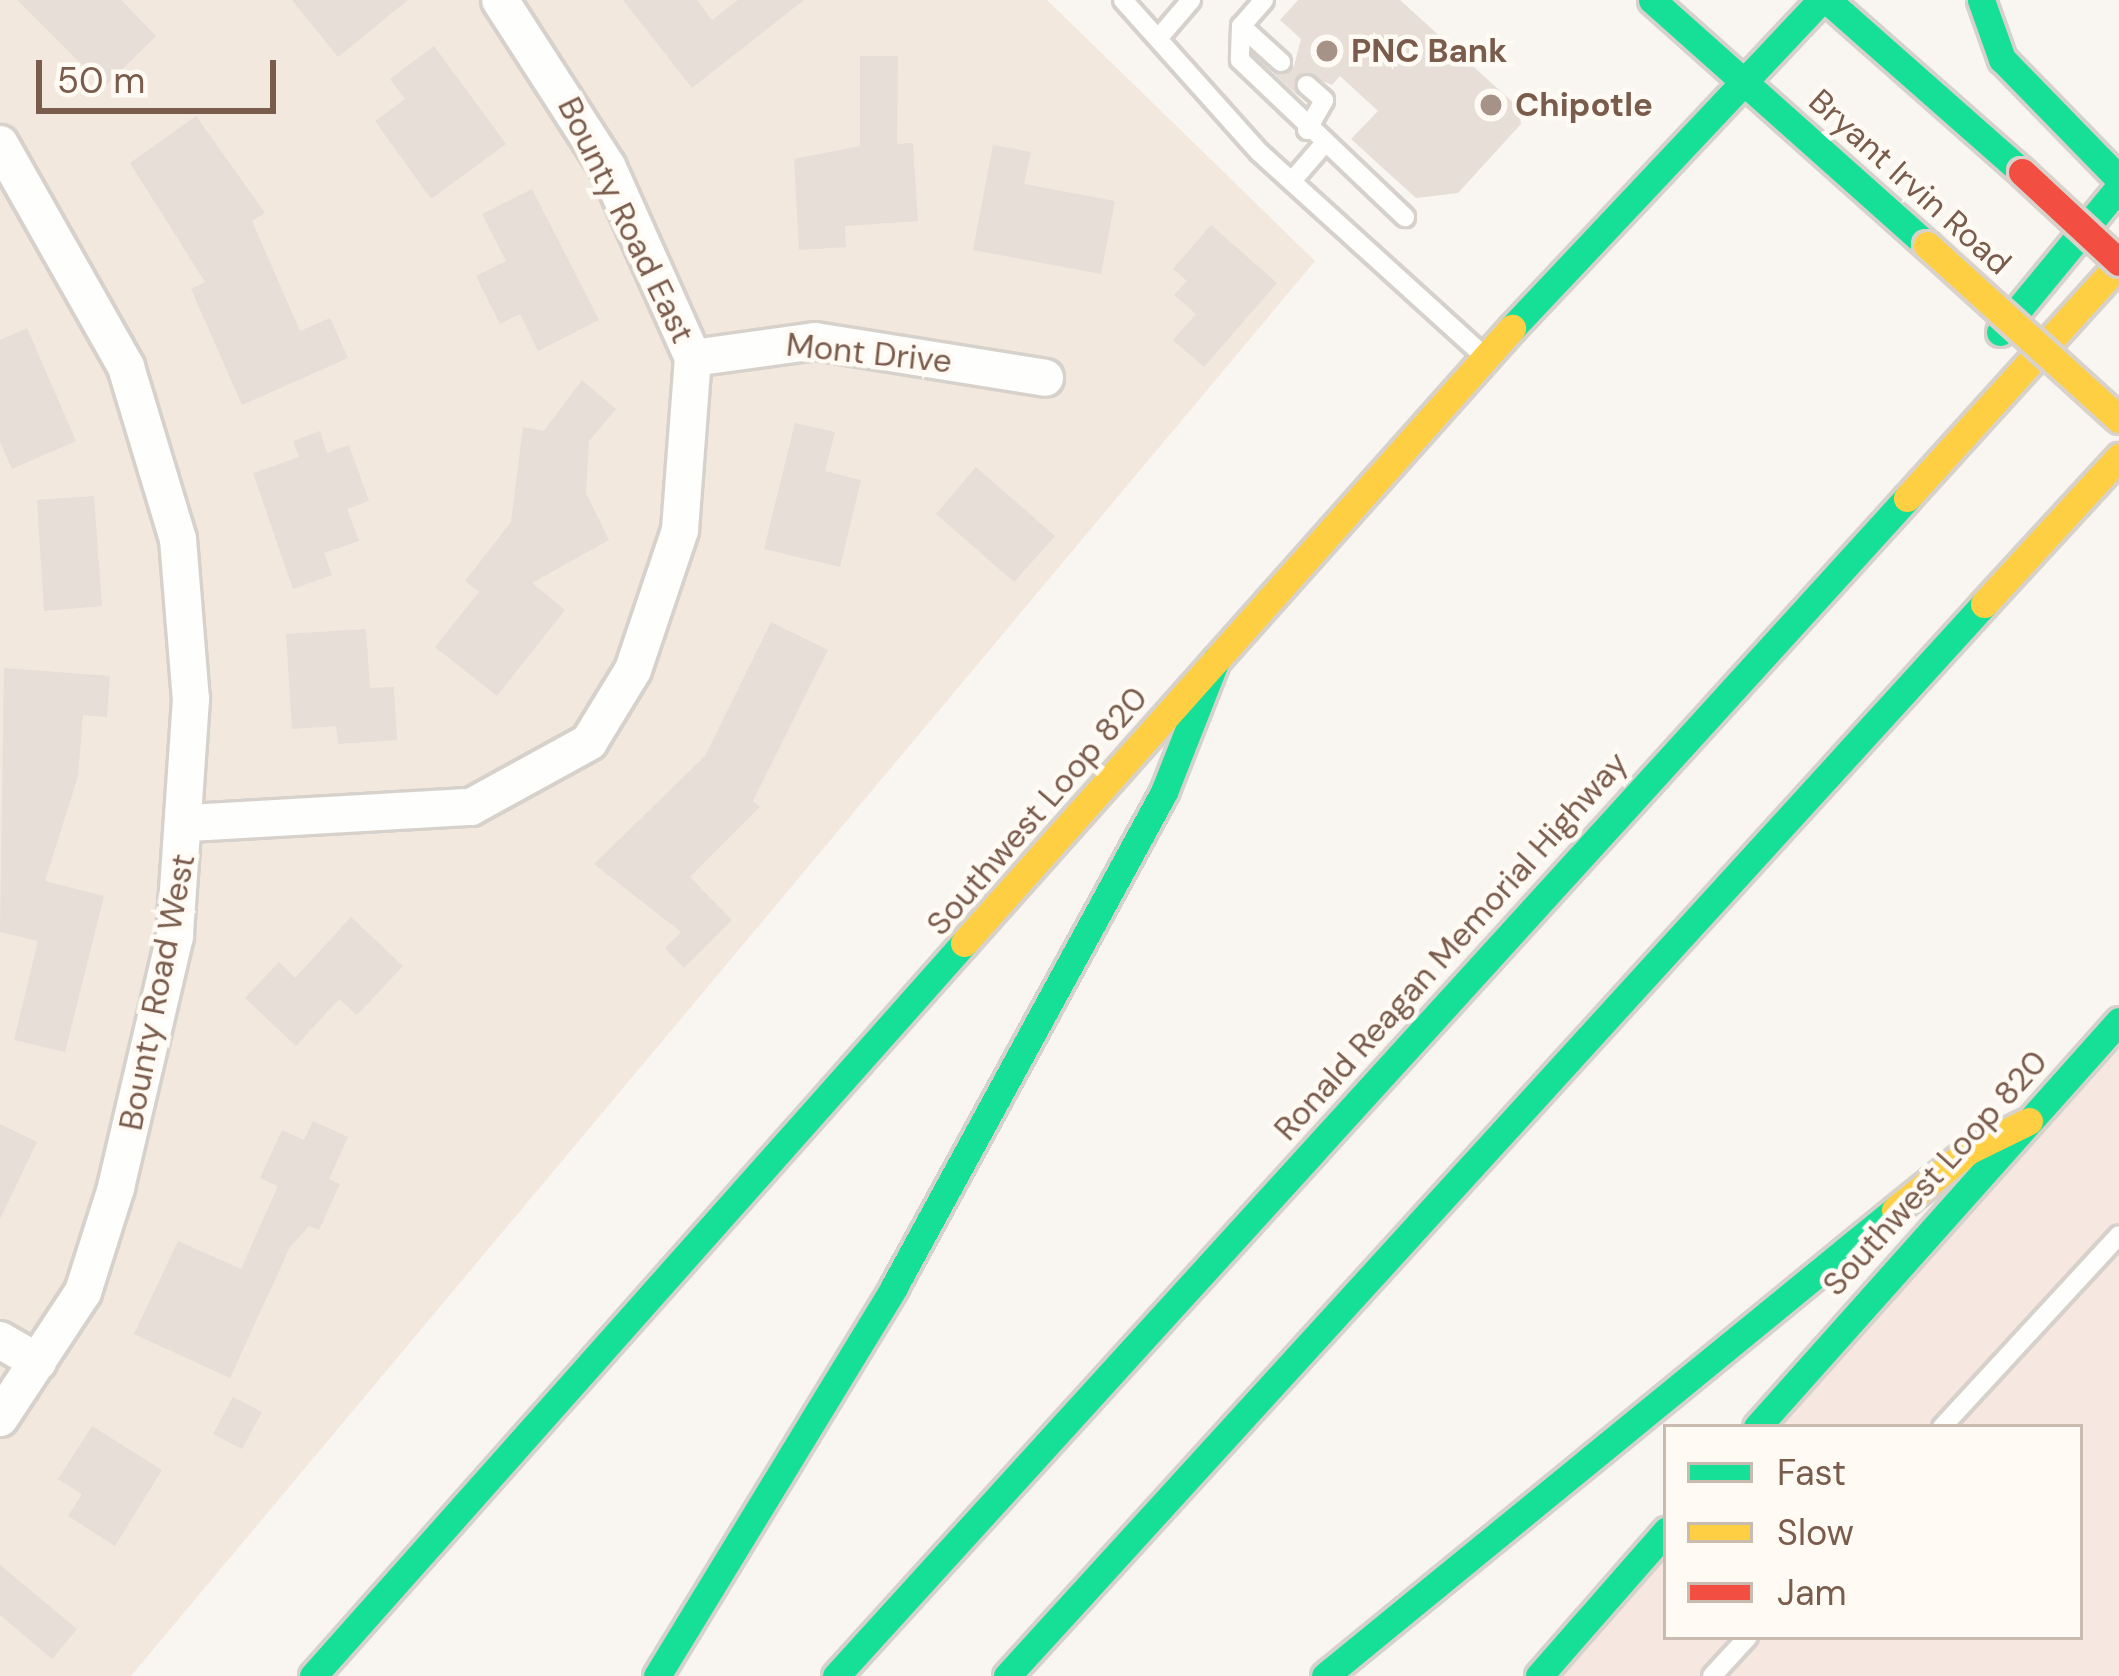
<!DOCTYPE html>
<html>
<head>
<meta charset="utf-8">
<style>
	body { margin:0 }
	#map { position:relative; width:2119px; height:1676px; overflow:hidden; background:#f9f5f0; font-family:"DM Sans",sans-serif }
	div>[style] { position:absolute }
	.residential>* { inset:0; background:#f2e8de }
	.commercial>* { inset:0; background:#f6e8e1 }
	.building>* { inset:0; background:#e6ded7 }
	.roads { filter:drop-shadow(3px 0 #d7d1cb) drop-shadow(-3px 0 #d7d1cb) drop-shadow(0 3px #d7d1cb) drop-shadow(0 -3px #d7d1cb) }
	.lane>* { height:18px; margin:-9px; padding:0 9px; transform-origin:9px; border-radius:9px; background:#fefefd }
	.street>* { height:36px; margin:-18px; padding:0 18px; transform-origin:18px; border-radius:18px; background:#fefefd }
	.fast>* { height:27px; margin:-13.5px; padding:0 13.5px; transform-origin:13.5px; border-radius:13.5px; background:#16e098 }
	.slow>* { height:27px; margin:-13.5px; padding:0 13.5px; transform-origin:13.5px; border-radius:13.5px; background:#ffcf43 }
	.bridges { filter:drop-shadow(3px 0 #d9d2cb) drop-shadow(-3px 0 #d9d2cb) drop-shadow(0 3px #d9d2cb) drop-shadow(0 -3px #d9d2cb) }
	.slow-bridge>* { height:27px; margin:-13.5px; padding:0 13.5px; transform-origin:13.5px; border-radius:13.5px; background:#ffcf43 }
	.jam-bridge>* { height:27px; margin:-13.5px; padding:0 13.5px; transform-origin:13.5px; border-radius:13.5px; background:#f24e42 }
	.dots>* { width:33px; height:33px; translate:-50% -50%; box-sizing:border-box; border:6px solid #fffaf3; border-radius:50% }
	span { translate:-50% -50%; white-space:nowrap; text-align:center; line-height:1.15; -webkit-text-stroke:9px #fffaf3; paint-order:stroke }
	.poi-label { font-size:33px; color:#7a5c4d; font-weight:700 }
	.left { translate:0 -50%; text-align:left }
	.street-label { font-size:33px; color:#7a5c4d }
	.legend { position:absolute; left:1663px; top:1424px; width:420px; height:216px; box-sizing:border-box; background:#fffaf3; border:3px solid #cabbb1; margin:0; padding:15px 21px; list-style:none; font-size:36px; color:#7a5c4d }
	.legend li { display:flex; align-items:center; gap:24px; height:60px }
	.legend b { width:60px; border:3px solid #cabbb1 }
	.scale { position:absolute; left:36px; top:60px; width:240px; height:54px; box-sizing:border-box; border:6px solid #7a5c4d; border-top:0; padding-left:15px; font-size:36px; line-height:42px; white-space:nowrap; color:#7a5c4d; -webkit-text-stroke:9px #fffaf3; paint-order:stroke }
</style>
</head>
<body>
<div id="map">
	<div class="residential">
		<i style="clip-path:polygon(0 0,1047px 0,1315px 261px,131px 1676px,0 1676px)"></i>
	</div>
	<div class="commercial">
		<i style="clip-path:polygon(2119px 1022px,2119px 1676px,1539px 1676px,1666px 1531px,1666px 1637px,2080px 1637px,2080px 1427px,1757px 1427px)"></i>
	</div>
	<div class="building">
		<i style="clip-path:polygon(17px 0,121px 0,156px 36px,104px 87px)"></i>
		<i style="clip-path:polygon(292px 0,408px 0,338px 57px)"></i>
		<i style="clip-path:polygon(623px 0,697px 0,712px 20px,738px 0,804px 0,692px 88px)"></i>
		<i style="clip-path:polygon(1298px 0,1400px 0,1519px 108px,1521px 124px,1458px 193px,1416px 198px,1351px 139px,1378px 111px,1340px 76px,1332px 85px,1302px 73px,1297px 95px,1273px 73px,1294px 66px,1301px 39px,1280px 20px)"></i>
		<i style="clip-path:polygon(434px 46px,506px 144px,431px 199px,375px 121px,405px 99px,390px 79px)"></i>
		<i style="clip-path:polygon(860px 56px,898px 56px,897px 144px,913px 143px,918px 221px,845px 226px,846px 247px,799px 250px,794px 159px,860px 146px)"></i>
		<i style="clip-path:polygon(196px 116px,265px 213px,252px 221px,300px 331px,330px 318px,348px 358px,242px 405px,191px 289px,205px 282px,130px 163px)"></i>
		<i style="clip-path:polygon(993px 145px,1031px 152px,1024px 184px,1115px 201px,1101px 274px,973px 250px)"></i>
		<i style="clip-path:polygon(532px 189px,599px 320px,538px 351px,520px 314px,500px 324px,476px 276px,506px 261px,482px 214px)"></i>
		<i style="clip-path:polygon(1211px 225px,1277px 283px,1204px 367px,1173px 340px,1196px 314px,1174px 295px,1187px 281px,1173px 269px)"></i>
		<i style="clip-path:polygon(27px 328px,76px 441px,12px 469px,0 442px,0 340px)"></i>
		<i style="clip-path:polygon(582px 380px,616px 409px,589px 441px,586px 493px,609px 540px,532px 583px,565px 610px,497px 696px,435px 647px,479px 592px,465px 581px,511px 522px,523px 427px,544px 431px)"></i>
		<i style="clip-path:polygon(795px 423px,835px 432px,825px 471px,861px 480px,840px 567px,764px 549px)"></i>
		<i style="clip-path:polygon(320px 431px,327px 453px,349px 445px,369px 501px,347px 509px,359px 541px,324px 553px,332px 575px,293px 589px,253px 473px,299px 457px,293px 441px)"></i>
		<i style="clip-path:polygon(976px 467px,1055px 536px,1014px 582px,936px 514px)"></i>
		<i style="clip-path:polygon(94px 496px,102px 606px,44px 611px,37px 500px)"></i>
		<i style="clip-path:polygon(771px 622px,828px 650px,753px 801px,760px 807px,690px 877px,732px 920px,684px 968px,665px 948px,681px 932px,594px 864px,705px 756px)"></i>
		<i style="clip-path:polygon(366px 629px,370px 688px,394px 687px,397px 740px,338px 744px,336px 726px,292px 729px,286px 634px)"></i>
		<i style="clip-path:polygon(4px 668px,110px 676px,107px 717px,83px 715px,78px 776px,45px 881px,104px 896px,65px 1052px,14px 1040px,38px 941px,0 932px)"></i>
		<i style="clip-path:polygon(351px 917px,403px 966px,357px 1015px,339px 999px,296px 1046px,245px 998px,279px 962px,295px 978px)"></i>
		<i style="clip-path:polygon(313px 1121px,348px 1137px,329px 1179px,340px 1184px,319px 1230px,309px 1226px,290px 1247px,230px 1378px,134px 1334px,178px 1241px,241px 1269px,278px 1186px,260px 1178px,282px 1130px,304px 1140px)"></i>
		<i style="clip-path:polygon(0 1124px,37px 1142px,0 1219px)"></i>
		<i style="clip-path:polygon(233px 1397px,262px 1412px,242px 1449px,213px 1434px)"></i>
		<i style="clip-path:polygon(92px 1426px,162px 1470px,115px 1546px,68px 1516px,82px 1494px,58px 1479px)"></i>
		<i style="clip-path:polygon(0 1565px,77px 1629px,52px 1659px,0 1615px)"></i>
	</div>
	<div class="roads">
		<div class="lane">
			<i style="left:1123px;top:0;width:204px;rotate:48.2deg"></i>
			<i style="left:1259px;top:152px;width:301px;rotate:42.2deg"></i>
			<i style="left:1264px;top:0;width:35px;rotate:131deg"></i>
			<i style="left:1241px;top:26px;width:34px;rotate:92deg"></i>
			<i style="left:1240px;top:60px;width:228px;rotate:43.6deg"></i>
			<i style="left:1241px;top:26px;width:54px;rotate:42deg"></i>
			<i style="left:1162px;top:34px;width:45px;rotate:-49.5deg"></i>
			<i style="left:1307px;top:130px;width:34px;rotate:-60deg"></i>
			<i style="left:1324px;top:100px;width:23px;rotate:-139deg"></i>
			<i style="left:1292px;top:181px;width:48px;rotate:-49.3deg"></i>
			<i style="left:1942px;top:1427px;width:261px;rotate:-47.3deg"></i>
			<i style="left:1712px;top:1676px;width:53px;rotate:-47.3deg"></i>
		</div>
		<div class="street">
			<i style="left:0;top:144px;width:256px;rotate:60.5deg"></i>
			<i style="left:126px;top:367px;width:180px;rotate:73.2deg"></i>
			<i style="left:178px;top:539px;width:161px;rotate:85.4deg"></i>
			<i style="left:191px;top:699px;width:238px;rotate:93.9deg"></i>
			<i style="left:175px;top:936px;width:259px;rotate:103.2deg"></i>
			<i style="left:116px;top:1188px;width:109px;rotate:107.6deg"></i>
			<i style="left:83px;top:1292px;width:151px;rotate:123.4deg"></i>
			<i style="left:693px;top:358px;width:123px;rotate:-7.9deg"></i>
			<i style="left:815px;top:341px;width:233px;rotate:9.1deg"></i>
			<i style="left:190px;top:823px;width:281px;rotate:-3.3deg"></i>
			<i style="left:471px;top:807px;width:135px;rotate:-28.8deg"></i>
			<i style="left:589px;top:742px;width:84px;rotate:-58.6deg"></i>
			<i style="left:633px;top:670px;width:148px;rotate:-71.4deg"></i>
			<i style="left:680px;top:530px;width:172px;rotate:-85.7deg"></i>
			<i style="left:693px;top:358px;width:210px;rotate:-114.1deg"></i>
			<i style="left:607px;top:166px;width:197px;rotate:-122.8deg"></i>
			<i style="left:0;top:1340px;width:44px;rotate:30.1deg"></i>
		</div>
		<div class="fast">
			<i style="left:1652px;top:0;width:368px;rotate:41.7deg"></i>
			<i style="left:1827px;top:0;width:260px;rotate:41.4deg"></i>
			<i style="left:1981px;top:0;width:63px;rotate:70.4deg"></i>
			<i style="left:2002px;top:59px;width:168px;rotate:45.7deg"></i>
			<i style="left:1512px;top:328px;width:451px;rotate:-46.7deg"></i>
			<i style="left:2000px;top:332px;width:188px;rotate:-50.6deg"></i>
			<i style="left:1757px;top:1427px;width:544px;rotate:-48.28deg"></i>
			<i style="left:313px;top:1676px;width:980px;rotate:-48.39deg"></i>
			<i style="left:657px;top:1676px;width:456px;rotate:-58.6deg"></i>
			<i style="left:894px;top:1287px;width:564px;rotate:-61.39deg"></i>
			<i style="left:1164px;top:792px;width:142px;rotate:-68.5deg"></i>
			<i style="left:836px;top:1676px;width:1592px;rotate:-47.72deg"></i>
			<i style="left:1007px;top:1676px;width:1450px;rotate:-47.65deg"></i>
			<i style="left:1325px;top:1676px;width:736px;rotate:-39.27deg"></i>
			<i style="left:1539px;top:1676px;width:193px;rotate:-48.8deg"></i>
		</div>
		<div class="slow">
			<i style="left:1907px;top:498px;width:316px;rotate:-47.8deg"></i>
			<i style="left:1984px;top:604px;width:200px;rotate:-47.4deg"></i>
			<i style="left:964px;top:943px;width:824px;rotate:-48.3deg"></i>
			<i style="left:1895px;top:1210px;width:94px;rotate:-38.9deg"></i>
			<i style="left:1968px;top:1151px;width:68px;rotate:-26.2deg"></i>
		</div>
	</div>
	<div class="bridges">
		<div class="slow-bridge">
			<i style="left:1927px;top:245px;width:259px;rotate:42.2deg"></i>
		</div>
		<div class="jam-bridge">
			<i style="left:2022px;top:172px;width:132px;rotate:42.9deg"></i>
		</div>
	</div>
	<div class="dots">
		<i style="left:1327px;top:51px;background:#a69286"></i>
		<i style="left:1491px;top:105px;background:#a69286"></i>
	</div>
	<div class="poi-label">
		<span class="left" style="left:1351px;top:51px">PNC Bank</span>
		<span class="left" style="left:1515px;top:105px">Chipotle</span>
	</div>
	<div class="street-label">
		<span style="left:1910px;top:182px;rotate:42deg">Bryant Irvin Road</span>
		<span style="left:626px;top:220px;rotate:64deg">Bounty Road East</span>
		<span style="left:869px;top:353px;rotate:6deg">Mont Drive</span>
		<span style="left:1037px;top:811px;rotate:-49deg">Southwest Loop 820</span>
		<span style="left:1451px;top:946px;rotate:-48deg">Ronald Reagan Memorial Highway</span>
		<span style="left:157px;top:992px;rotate:-79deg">Bounty Road West</span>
		<span style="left:1935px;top:1173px;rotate:-48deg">Southwest Loop 820</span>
	</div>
	<ul class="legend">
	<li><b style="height:15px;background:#16e098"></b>Fast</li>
	<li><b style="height:15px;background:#ffcf43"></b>Slow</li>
	<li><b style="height:15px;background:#f24e42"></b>Jam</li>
	</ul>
	<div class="scale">50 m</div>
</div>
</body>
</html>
